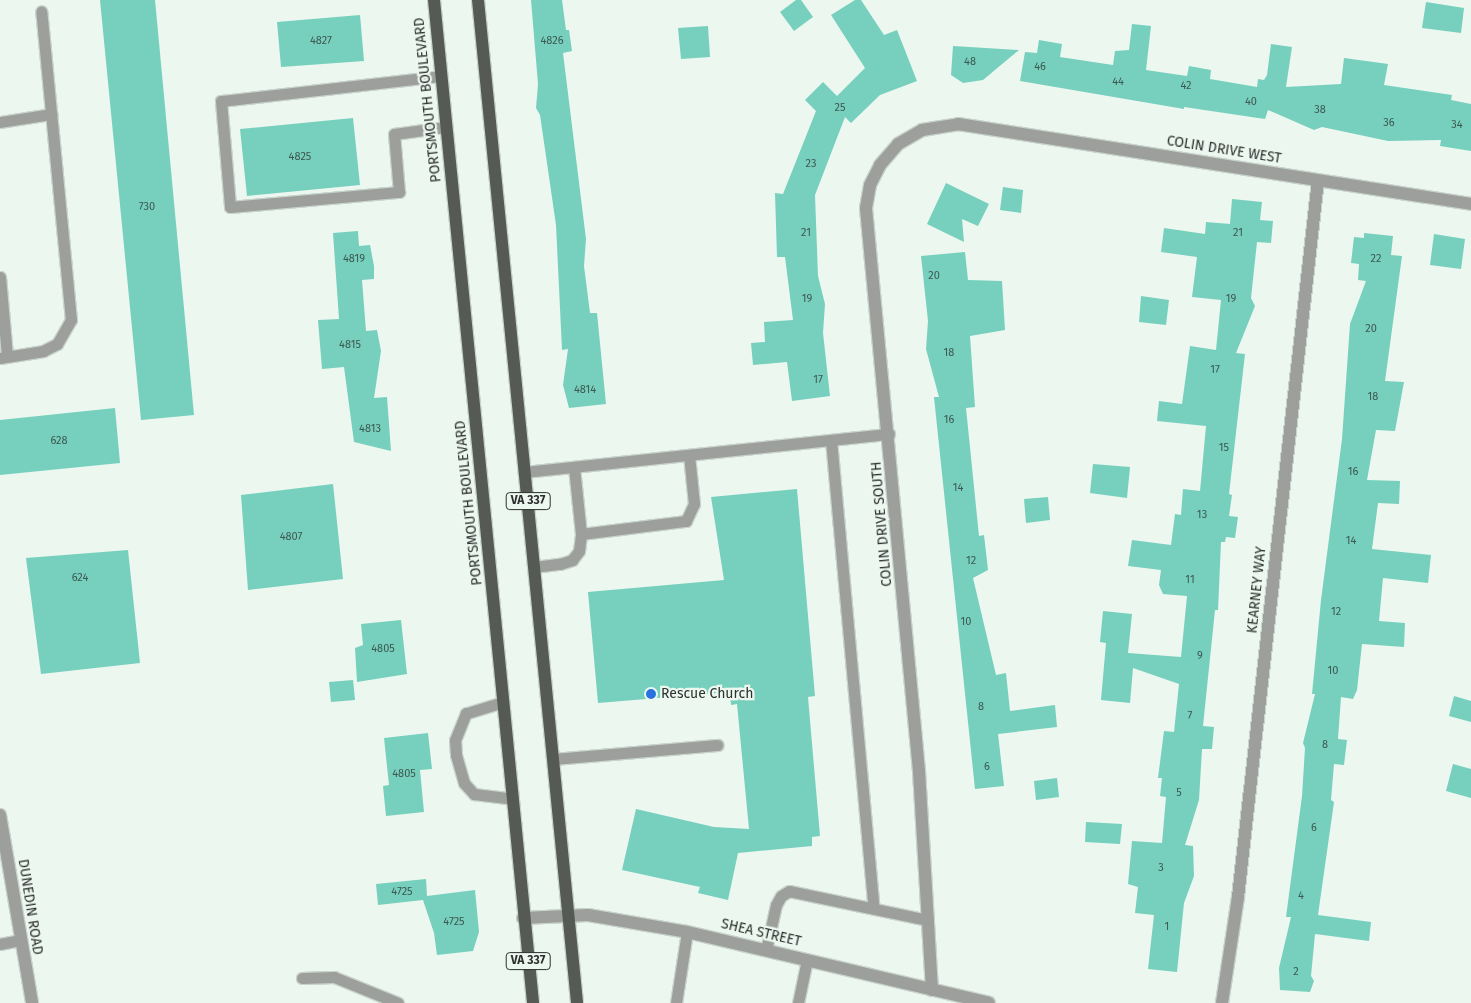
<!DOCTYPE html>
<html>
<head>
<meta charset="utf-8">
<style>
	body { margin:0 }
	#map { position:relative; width:1471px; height:1003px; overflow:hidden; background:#ecf7f0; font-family:"Fira Sans",sans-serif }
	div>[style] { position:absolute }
	.building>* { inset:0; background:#76d0bd }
	.roads { filter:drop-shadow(1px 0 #c9d3cd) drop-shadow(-1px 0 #c9d3cd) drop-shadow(0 1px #c9d3cd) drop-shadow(0 -1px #c9d3cd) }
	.lane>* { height:11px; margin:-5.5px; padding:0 5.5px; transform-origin:5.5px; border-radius:5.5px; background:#9c9f9b }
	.street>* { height:12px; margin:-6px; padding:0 6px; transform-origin:6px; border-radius:6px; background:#9c9f9b }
	.primary>* { height:12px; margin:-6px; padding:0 6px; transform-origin:6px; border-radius:6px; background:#555a54 }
	.dots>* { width:14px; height:14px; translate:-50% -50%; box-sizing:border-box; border:2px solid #ecf7f0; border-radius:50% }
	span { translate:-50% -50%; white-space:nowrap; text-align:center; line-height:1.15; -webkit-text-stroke:4.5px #ecf7f0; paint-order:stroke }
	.number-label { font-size:11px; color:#3e5852 }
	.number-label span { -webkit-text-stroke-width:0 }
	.shield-label span { padding:1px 4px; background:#ecf7f0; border:1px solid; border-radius:4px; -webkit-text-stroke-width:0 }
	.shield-label { font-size:12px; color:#2c302e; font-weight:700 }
	.street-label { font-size:14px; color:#2c302e }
	.poi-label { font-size:14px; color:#2c302e }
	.left { translate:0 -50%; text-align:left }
</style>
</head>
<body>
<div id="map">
	<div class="building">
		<i style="clip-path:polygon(100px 0,155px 0,194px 415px,141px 420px)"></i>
		<i style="clip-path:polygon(531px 0,562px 0,566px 30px,569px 30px,572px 51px,563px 53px,586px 239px,584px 266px,590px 313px,597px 313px,606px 404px,569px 408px,563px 385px,568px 349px,562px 350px,556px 225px,540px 115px,536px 108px,538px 84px)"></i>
		<i style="clip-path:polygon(796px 0,801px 0,813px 17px,794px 31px,780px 12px)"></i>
		<i style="clip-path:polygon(855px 0,861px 0,884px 35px,897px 30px,917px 81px,880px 95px,851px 123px,845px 117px,815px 195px,818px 276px,825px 304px,823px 333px,830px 396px,792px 401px,787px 362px,753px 365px,751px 343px,765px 342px,764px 322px,793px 320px,785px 257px,777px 257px,775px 193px,783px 194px,816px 111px,805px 100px,823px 82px,837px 96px,865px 68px,831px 15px)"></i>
		<i style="clip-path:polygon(1426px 2px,1464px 8px,1461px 33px,1422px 28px)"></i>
		<i style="clip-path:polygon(360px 15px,364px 61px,281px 67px,277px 22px)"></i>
		<i style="clip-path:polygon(1132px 24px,1151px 26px,1146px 70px,1187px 76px,1189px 66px,1211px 70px,1210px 79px,1257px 87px,1258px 79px,1264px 80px,1267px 75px,1271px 44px,1292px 47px,1286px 87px,1341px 84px,1344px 58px,1388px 64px,1384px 85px,1452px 95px,1451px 100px,1471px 104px,1471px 151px,1440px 146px,1441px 140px,1388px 141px,1322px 127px,1314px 130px,1268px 110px,1265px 119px,1184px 107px,1184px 109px,1020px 81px,1025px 52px,1037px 53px,1039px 40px,1062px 44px,1060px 57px,1113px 65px,1115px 51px,1129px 50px)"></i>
		<i style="clip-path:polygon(708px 26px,710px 57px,681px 59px,678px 28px)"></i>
		<i style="clip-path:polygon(953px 46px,1019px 50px,983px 80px,963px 83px,951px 75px)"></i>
		<i style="clip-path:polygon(353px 118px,360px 185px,247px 196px,240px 129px)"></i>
		<i style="clip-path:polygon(946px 183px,989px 204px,978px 226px,962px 219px,964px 242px,927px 224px)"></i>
		<i style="clip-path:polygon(1003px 187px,1023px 190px,1021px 213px,1000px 210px)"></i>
		<i style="clip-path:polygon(1232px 199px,1262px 202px,1260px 220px,1273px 221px,1271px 243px,1257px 242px,1251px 298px,1255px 306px,1236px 353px,1245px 354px,1229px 494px,1232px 495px,1229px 516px,1238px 517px,1235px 538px,1226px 537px,1225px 542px,1221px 542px,1218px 610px,1215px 610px,1203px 726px,1214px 727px,1212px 749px,1202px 749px,1199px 800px,1185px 845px,1193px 846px,1194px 876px,1184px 903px,1177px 972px,1148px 969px,1154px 915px,1135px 913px,1138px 887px,1128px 884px,1132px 841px,1162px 843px,1166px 797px,1160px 796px,1162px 778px,1158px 778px,1164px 731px,1174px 732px,1179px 684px,1133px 668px,1130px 703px,1101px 700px,1106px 643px,1100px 642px,1103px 611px,1132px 614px,1128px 653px,1181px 657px,1187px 596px,1163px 594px,1159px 585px,1161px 570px,1128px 566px,1132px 540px,1171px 545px,1175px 514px,1181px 515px,1183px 489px,1200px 491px,1206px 426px,1157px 421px,1159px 401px,1182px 404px,1190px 346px,1216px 350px,1221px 300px,1192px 297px,1197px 257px,1161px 252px,1164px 228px,1205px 234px,1206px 222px,1230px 224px)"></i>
		<i style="clip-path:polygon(358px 231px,359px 246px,370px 245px,374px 266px,374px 279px,362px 280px,366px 331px,377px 330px,381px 351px,374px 398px,387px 397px,391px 451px,354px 442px,344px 367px,322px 369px,318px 320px,339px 319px,333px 233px)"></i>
		<i style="clip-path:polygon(1364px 233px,1393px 236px,1391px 255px,1402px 256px,1385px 381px,1404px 382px,1395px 431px,1376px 430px,1367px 480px,1400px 481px,1399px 504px,1378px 503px,1372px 549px,1431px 555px,1428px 583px,1383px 578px,1379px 621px,1405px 623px,1404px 647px,1362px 644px,1357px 690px,1353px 699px,1341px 697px,1338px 739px,1347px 740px,1344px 765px,1334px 764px,1331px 800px,1334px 802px,1318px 915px,1371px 922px,1369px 941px,1315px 934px,1311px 976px,1314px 981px,1310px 992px,1280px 990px,1279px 968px,1291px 917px,1286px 917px,1302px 796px,1305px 748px,1303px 743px,1315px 694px,1312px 694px,1321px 600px,1342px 439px,1350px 324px,1366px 281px,1358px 280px,1359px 264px,1351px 263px,1354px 237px,1364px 238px)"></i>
		<i style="clip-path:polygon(1434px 234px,1465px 239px,1461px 269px,1430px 265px)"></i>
		<i style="clip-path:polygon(965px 252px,968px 280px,1002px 281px,1005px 330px,970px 336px,975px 407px,966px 408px,979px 536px,984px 535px,988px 570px,973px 578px,996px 675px,1006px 673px,1010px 711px,1055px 705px,1057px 727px,998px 734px,1004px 786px,975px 789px,934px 397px,939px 397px,926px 349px,928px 321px,921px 256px)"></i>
		<i style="clip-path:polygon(1141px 296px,1169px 300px,1166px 325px,1139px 322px)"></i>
		<i style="clip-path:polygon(115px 408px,120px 463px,0 475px,0 420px)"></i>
		<i style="clip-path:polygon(1093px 464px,1130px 467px,1127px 498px,1090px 493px)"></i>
		<i style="clip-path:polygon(333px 484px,343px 579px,248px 590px,241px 495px)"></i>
		<i style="clip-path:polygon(797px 489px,815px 696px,808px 697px,820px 836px,812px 837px,812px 846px,738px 853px,728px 900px,698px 893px,700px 887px,622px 870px,636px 809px,714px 827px,749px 829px,737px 704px,731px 705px,730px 692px,598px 703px,588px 592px,724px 580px,711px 497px)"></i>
		<i style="clip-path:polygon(1048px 497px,1050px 520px,1026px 523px,1024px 499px)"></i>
		<i style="clip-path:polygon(128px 550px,140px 663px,41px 674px,26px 558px)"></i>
		<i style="clip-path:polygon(401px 620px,407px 674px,357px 682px,355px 648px,363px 645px,361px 624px)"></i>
		<i style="clip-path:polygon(353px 680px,355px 700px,331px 702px,329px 682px)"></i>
		<i style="clip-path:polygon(1454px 696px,1471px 701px,1471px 722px,1449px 716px)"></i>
		<i style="clip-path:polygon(428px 733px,432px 769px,420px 770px,424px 812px,386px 816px,383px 786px,389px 785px,384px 738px)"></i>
		<i style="clip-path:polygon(1453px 764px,1471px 769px,1471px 798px,1446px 791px)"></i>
		<i style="clip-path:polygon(1057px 778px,1059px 797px,1036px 800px,1034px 781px)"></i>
		<i style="clip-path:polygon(1086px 822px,1122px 824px,1120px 844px,1085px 842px)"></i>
		<i style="clip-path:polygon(426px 879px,427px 896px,475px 890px,479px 932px,473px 951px,437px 955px,434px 933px,423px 900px,378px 905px,376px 884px)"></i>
	</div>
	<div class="roads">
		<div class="lane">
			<i style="left:441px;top:76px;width:221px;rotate:173.5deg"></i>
			<i style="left:221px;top:101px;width:106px;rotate:85.1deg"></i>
			<i style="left:230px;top:207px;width:170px;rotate:-5.1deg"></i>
			<i style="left:399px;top:192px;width:58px;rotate:-94.9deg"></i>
			<i style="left:394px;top:134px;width:52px;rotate:-7.7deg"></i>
			<i style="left:0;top:122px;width:52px;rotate:-8.9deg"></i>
			<i style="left:0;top:277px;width:79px;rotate:84.9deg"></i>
			<i style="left:0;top:358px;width:44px;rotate:-9.2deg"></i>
			<i style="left:43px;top:351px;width:16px;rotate:-27deg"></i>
			<i style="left:57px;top:344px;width:28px;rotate:-60deg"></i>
			<i style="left:71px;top:320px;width:310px;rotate:-95.5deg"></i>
			<i style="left:831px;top:440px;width:470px;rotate:84.8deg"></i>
			<i style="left:525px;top:472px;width:366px;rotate:-6deg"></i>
			<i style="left:581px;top:534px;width:106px;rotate:-7.1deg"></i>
			<i style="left:686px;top:521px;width:19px;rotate:-65deg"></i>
			<i style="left:694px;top:504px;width:49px;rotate:-95.8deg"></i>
			<i style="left:534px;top:567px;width:26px;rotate:-7deg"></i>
			<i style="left:560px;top:564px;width:13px;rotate:-18deg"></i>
			<i style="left:572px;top:560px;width:11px;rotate:-52deg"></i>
			<i style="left:579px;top:551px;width:17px;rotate:-83deg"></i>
			<i style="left:581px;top:534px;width:67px;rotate:-96deg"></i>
			<i style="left:503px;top:702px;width:39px;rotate:163deg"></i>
			<i style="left:466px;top:713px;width:29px;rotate:112deg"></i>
			<i style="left:455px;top:740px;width:15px;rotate:86deg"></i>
			<i style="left:456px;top:755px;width:29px;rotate:74deg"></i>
			<i style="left:464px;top:783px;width:15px;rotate:48deg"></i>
			<i style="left:474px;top:794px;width:39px;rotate:7deg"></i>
			<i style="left:553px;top:759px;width:165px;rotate:-4.9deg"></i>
			<i style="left:0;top:944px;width:20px;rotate:-11deg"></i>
			<i style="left:766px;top:950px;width:46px;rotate:-77.5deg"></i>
			<i style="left:776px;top:905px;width:10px;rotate:-61deg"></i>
			<i style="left:781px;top:896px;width:9px;rotate:-32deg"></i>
			<i style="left:789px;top:891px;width:142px;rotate:11.8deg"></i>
			<i style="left:302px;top:978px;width:32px;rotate:-2deg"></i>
			<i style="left:334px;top:977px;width:69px;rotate:22.1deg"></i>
			<i style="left:676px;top:1003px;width:72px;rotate:-81.2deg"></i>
			<i style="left:798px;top:1003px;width:44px;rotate:-78.2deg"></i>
		</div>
		<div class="street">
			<i style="left:0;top:815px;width:191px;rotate:80.3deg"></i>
			<i style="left:523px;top:918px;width:65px;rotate:-2.6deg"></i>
			<i style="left:588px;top:915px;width:100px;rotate:9.7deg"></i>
			<i style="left:687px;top:932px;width:310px;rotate:13.2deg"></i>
			<i style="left:932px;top:990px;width:219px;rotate:-93.4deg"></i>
			<i style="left:919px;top:771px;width:565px;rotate:-95.38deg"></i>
			<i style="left:866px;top:208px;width:23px;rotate:-80deg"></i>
			<i style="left:870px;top:185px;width:22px;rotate:-63deg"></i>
			<i style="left:880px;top:165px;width:28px;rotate:-49deg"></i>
			<i style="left:898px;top:144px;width:28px;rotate:-30deg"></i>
			<i style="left:922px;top:130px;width:36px;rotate:-9deg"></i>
			<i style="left:958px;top:124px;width:519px;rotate:8.86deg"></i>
			<i style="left:1222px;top:1003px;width:107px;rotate:-81.4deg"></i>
			<i style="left:1238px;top:897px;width:721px;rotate:-83.63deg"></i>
		</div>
		<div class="primary">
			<i style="left:434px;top:0;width:1008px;rotate:84.36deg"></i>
			<i style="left:478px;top:0;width:1008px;rotate:84.36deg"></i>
		</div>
	</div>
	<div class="dots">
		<i style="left:651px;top:694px;background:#2772de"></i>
	</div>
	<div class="number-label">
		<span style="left:321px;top:41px">4827</span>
		<span style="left:552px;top:41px">4826</span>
		<span style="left:970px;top:62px">48</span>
		<span style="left:1040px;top:67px">46</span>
		<span style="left:1118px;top:82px">44</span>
		<span style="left:1186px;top:86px">42</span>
		<span style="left:1251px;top:102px">40</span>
		<span style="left:840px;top:108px">25</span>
		<span style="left:1320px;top:110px">38</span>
		<span style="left:1389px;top:123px">36</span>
		<span style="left:1457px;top:125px">34</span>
		<span style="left:300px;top:157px">4825</span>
		<span style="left:811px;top:164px">23</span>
		<span style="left:147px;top:207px">730</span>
		<span style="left:806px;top:233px">21</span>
		<span style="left:1238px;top:233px">21</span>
		<span style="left:354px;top:259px">4819</span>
		<span style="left:1376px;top:259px">22</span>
		<span style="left:934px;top:276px">20</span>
		<span style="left:807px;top:299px">19</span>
		<span style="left:1231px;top:299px">19</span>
		<span style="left:1371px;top:329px">20</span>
		<span style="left:350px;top:345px">4815</span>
		<span style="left:949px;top:353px">18</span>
		<span style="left:1215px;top:370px">17</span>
		<span style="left:818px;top:380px">17</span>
		<span style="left:585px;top:390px">4814</span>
		<span style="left:1373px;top:397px">18</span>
		<span style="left:949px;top:420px">16</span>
		<span style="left:370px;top:429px">4813</span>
		<span style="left:59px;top:441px">628</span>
		<span style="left:1224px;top:448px">15</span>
		<span style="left:1353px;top:472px">16</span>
		<span style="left:958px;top:488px">14</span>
		<span style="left:1202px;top:515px">13</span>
		<span style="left:291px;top:537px">4807</span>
		<span style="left:1351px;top:541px">14</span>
		<span style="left:971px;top:561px">12</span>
		<span style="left:80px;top:578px">624</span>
		<span style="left:1190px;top:580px">11</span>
		<span style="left:1336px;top:612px">12</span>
		<span style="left:966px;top:622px">10</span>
		<span style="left:383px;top:649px">4805</span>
		<span style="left:1200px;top:656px">9</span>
		<span style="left:1333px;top:671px">10</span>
		<span style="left:981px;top:707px">8</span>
		<span style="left:1190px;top:716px">7</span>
		<span style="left:1325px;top:745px">8</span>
		<span style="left:987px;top:767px">6</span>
		<span style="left:404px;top:774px">4805</span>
		<span style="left:1179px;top:793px">5</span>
		<span style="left:1314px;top:828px">6</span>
		<span style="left:1161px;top:868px">3</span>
		<span style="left:402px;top:892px">4725</span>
		<span style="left:1301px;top:896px">4</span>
		<span style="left:454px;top:922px">4725</span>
		<span style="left:1167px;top:927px">1</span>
		<span style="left:1296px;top:972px">2</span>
	</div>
	<div class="shield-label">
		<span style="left:528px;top:501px">VA 337</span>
		<span style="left:528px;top:961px">VA 337</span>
	</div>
	<div class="street-label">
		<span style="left:428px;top:100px;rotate:-96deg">PORTSMOUTH BOULEVARD</span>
		<span style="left:1224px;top:150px;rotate:9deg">COLIN DRIVE WEST</span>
		<span style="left:469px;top:503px;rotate:-96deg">PORTSMOUTH BOULEVARD</span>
		<span style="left:882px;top:524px;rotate:-95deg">COLIN DRIVE SOUTH</span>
		<span style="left:1257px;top:590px;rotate:-84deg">KEARNEY WAY</span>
		<span style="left:30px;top:907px;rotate:81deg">DUNEDIN ROAD</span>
		<span style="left:761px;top:933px;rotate:13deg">SHEA STREET</span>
	</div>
	<div class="poi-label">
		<span class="left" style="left:661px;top:694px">Rescue Church</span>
	</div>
</div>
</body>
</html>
